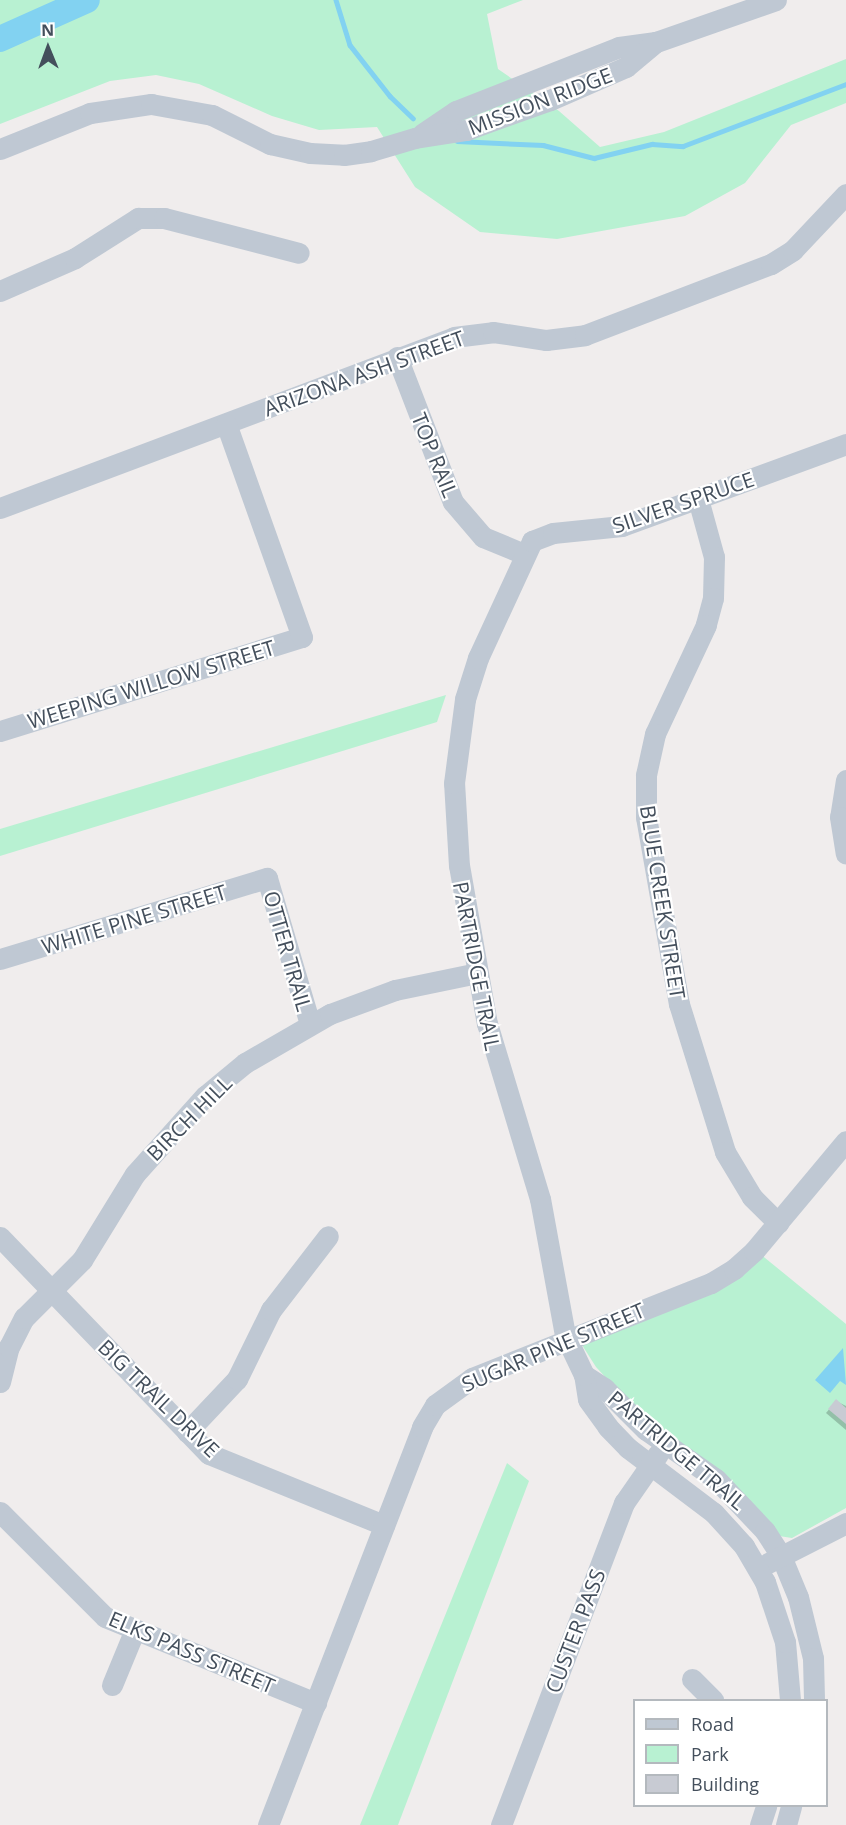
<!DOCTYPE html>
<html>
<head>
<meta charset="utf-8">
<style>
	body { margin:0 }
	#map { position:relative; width:846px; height:1825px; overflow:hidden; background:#f0eded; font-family:"Open Sans",sans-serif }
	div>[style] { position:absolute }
	.green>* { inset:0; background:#b8f1d2 }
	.water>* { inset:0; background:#82d2f1 }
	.shadow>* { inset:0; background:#0003 }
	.stream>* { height:4.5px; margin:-2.25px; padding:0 2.25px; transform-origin:2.25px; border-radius:2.25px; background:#82d2f1 }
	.river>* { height:26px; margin:-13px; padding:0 13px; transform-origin:13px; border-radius:13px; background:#82d2f1 }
	.building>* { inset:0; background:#c8cbd3 }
	.minor>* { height:21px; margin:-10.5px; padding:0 10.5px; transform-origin:10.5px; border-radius:10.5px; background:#bfc8d3 }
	span { translate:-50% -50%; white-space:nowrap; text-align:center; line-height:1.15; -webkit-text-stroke:4.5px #fff; paint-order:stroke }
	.street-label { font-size:21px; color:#444f5c }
	.legend { position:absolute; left:633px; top:1699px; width:195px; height:108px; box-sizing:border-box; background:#fff; border:2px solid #b4b9be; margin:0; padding:8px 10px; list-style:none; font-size:18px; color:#444f5c }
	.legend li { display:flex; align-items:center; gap:12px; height:30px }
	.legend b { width:30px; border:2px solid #b4b9be }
	.north { position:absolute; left:18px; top:18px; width:60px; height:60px; -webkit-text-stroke:4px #fff; paint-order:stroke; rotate:359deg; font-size:16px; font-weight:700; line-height:24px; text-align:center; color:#444f5c }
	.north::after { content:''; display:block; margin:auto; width:21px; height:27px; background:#444f5c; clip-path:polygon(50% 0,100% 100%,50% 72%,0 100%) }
</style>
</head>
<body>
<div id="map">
	<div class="green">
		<i style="clip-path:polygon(0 0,523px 0,487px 14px,498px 69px,559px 111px,600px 147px,664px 132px,846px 59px,846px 103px,791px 125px,745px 183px,685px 216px,557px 239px,480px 232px,415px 187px,377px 127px,319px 130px,272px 116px,199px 84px,156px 75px,110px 81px,0 124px)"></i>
		<i style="clip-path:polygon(446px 695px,437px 722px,0 856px,0 829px)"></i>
		<i style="clip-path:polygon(759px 1253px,846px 1324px,846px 1508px,792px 1538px,779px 1536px,721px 1471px,664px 1435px,633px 1407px,596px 1367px,582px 1345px)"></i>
		<i style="clip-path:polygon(507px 1463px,529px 1481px,398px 1825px,360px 1825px)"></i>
	</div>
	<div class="water">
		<i style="clip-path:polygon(843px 1348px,846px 1385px,840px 1381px,830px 1393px,815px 1380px)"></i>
	</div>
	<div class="shadow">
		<i style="clip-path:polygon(836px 1401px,846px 1406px,846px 1430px,826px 1413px)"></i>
	</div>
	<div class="stream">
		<i style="left:58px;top:0;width:12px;rotate:70deg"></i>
		<i style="left:336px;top:0;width:47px;rotate:72.7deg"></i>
		<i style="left:350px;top:45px;width:65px;rotate:51.9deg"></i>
		<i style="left:390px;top:96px;width:32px;rotate:44deg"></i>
		<i style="left:457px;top:141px;width:86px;rotate:2.7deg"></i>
		<i style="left:543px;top:145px;width:53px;rotate:14.3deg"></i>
		<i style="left:594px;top:158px;width:60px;rotate:-13.6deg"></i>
		<i style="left:652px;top:144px;width:31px;rotate:4deg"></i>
		<i style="left:683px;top:146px;width:174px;rotate:-20.8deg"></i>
	</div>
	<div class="river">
		<i style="left:0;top:39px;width:95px;rotate:-24.1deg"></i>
	</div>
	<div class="building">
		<i style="clip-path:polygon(836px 1399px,846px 1408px,846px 1424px,828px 1409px)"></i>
	</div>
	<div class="minor">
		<i style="left:422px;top:134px;width:41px;rotate:-34.1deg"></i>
		<i style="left:456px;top:111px;width:175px;rotate:-21.4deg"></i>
		<i style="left:619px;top:47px;width:37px;rotate:-8deg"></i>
		<i style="left:656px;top:42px;width:127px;rotate:-19.3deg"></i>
		<i style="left:0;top:149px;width:97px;rotate:-21.8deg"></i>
		<i style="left:90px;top:113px;width:62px;rotate:-8.4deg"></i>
		<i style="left:151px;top:104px;width:62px;rotate:10.2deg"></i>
		<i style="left:212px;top:115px;width:65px;rotate:26.6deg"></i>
		<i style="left:270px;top:144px;width:41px;rotate:12.7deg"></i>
		<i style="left:310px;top:153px;width:34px;rotate:3deg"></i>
		<i style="left:344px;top:155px;width:27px;rotate:-8deg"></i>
		<i style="left:371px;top:151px;width:46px;rotate:-16.5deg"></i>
		<i style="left:415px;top:138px;width:52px;rotate:-8.9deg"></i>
		<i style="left:466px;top:130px;width:89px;rotate:-19.7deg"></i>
		<i style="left:550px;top:100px;width:83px;rotate:-23.5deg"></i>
		<i style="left:626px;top:67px;width:39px;rotate:-40deg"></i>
		<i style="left:0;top:291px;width:82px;rotate:-23.7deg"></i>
		<i style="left:75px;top:258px;width:75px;rotate:-32.4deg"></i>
		<i style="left:138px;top:218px;width:26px"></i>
		<i style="left:164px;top:218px;width:139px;rotate:14.5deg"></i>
		<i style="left:397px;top:357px;width:155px;rotate:68.9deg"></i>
		<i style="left:453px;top:502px;width:46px;rotate:49.4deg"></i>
		<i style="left:483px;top:537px;width:44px;rotate:22.5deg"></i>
		<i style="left:698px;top:499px;width:60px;rotate:74.6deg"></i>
		<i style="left:714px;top:557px;width:41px;rotate:91.4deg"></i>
		<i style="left:713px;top:598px;width:28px;rotate:105deg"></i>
		<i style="left:706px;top:625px;width:120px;rotate:115.1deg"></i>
		<i style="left:655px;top:734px;width:42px;rotate:102.4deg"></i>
		<i style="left:646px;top:775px;width:42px;rotate:90deg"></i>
		<i style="left:646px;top:817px;width:190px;rotate:80deg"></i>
		<i style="left:679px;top:1004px;width:155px;rotate:72.7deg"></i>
		<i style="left:725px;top:1152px;width:52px;rotate:59deg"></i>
		<i style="left:752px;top:1197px;width:37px;rotate:45deg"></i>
		<i style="left:0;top:508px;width:485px;rotate:-20.6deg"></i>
		<i style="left:454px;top:337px;width:39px;rotate:-7deg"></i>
		<i style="left:493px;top:332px;width:54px;rotate:8.6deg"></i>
		<i style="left:546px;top:340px;width:39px;rotate:-7deg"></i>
		<i style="left:585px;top:335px;width:199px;rotate:-20.9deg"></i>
		<i style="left:771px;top:264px;width:26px;rotate:-32deg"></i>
		<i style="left:793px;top:250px;width:77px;rotate:-46.6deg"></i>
		<i style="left:0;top:731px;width:316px;rotate:-17.3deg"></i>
		<i style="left:302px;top:637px;width:226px;rotate:-109.6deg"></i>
		<i style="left:846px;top:780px;width:37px;rotate:99deg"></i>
		<i style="left:840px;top:817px;width:37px;rotate:81deg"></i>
		<i style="left:0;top:959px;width:279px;rotate:-16.9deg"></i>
		<i style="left:267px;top:878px;width:152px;rotate:73.6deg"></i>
		<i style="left:0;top:1237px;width:301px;rotate:46.1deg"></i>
		<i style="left:209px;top:1454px;width:189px;rotate:22.1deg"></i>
		<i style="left:584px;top:1375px;width:24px;rotate:33deg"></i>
		<i style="left:604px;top:1388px;width:59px;rotate:45deg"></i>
		<i style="left:646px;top:1430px;width:85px;rotate:35deg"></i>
		<i style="left:716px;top:1479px;width:71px;rotate:46.7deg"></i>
		<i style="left:765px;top:1531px;width:30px;rotate:57deg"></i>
		<i style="left:781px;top:1556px;width:44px;rotate:67.5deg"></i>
		<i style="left:798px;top:1597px;width:63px;rotate:76.2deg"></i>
		<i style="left:813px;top:1658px;width:42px;rotate:88.6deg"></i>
		<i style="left:0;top:1382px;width:36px;rotate:-76deg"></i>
		<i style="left:9px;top:1347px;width:33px;rotate:-63deg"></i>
		<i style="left:24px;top:1318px;width:82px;rotate:-45deg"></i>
		<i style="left:82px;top:1260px;width:101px;rotate:-58.4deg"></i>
		<i style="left:135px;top:1174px;width:105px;rotate:-48.1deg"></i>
		<i style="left:205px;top:1096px;width:52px;rotate:-39.5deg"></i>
		<i style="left:245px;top:1063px;width:98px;rotate:-30deg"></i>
		<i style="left:330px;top:1014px;width:69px;rotate:-20.3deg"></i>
		<i style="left:395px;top:990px;width:84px;rotate:-11.7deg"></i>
		<i style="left:187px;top:1432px;width:73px;rotate:-46.7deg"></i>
		<i style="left:237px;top:1379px;width:77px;rotate:-63.8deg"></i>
		<i style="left:271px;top:1310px;width:93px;rotate:-52.4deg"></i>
		<i style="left:0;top:1512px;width:148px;rotate:45deg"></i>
		<i style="left:105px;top:1617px;width:228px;rotate:22.2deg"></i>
		<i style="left:768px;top:1563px;width:88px;rotate:-27.1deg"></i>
		<i style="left:692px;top:1679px;width:30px;rotate:45deg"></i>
		<i style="left:112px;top:1685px;width:57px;rotate:-67.5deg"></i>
		<i style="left:790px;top:1700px;width:58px;rotate:-94.9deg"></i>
		<i style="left:785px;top:1642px;width:63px;rotate:-108.4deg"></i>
		<i style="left:765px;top:1582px;width:42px;rotate:-120.3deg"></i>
		<i style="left:744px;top:1546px;width:45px;rotate:-132.3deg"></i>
		<i style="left:714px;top:1513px;width:108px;rotate:-142.9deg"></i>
		<i style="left:628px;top:1448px;width:29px;rotate:-134deg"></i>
		<i style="left:608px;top:1427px;width:34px;rotate:-126deg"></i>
		<i style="left:588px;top:1399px;width:24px;rotate:-99deg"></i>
		<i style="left:584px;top:1375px;width:44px;rotate:-115.4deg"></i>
		<i style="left:565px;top:1335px;width:138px;rotate:-100.4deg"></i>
		<i style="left:540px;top:1199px;width:183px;rotate:-106.8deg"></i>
		<i style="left:487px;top:1024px;width:160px;rotate:-100deg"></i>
		<i style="left:459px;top:866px;width:83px;rotate:-93.4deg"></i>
		<i style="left:454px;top:783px;width:85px;rotate:-82.5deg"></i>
		<i style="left:465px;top:699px;width:43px;rotate:-72.4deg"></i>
		<i style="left:478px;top:658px;width:129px;rotate:-65.2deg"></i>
		<i style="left:532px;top:541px;width:22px;rotate:-21deg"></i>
		<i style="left:553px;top:533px;width:69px;rotate:-5.8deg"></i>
		<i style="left:622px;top:526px;width:239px;rotate:-20.1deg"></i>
		<i style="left:268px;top:1825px;width:427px;rotate:-68.8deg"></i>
		<i style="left:422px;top:1427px;width:26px;rotate:-59deg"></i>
		<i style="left:435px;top:1405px;width:46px;rotate:-36.1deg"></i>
		<i style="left:472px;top:1378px;width:257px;rotate:-21.7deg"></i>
		<i style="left:711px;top:1283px;width:27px;rotate:-31deg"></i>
		<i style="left:734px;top:1269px;width:27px;rotate:-42deg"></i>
		<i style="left:754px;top:1251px;width:143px;rotate:-50.1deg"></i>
		<i style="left:501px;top:1825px;width:345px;rotate:-69.1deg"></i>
		<i style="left:624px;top:1503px;width:60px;rotate:-55.2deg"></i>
		<i style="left:760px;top:1825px;width:20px;rotate:-72deg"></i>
		<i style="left:786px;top:1825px;width:20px;rotate:-75deg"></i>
	</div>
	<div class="street-label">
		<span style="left:540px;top:101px;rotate:-21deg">MISSION RIDGE</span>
		<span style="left:364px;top:373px;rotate:-20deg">ARIZONA ASH STREET</span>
		<span style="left:435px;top:455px;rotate:68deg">TOP RAIL</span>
		<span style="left:683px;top:502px;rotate:-19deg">SILVER SPRUCE</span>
		<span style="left:151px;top:684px;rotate:-17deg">WEEPING WILLOW STREET</span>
		<span style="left:663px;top:902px;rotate:81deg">BLUE CREEK STREET</span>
		<span style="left:134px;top:919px;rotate:-17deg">WHITE PINE STREET</span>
		<span style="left:288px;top:951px;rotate:74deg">OTTER TRAIL</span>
		<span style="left:477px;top:966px;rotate:79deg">PARTRIDGE TRAIL</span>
		<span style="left:189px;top:1118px;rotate:-45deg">BIRCH HILL</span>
		<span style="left:553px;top:1347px;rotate:-23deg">SUGAR PINE STREET</span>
		<span style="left:159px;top:1398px;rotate:44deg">BIG TRAIL DRIVE</span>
		<span style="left:677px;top:1450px;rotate:40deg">PARTRIDGE TRAIL</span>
		<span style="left:575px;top:1631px;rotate:-69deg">CUSTER PASS</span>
		<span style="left:192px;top:1652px;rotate:23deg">ELKS PASS STREET</span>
	</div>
	<ul class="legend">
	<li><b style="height:8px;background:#bfc8d3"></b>Road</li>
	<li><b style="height:16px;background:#b8f1d2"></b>Park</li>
	<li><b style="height:16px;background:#c8cbd3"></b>Building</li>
	</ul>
	<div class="north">N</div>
</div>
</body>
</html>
